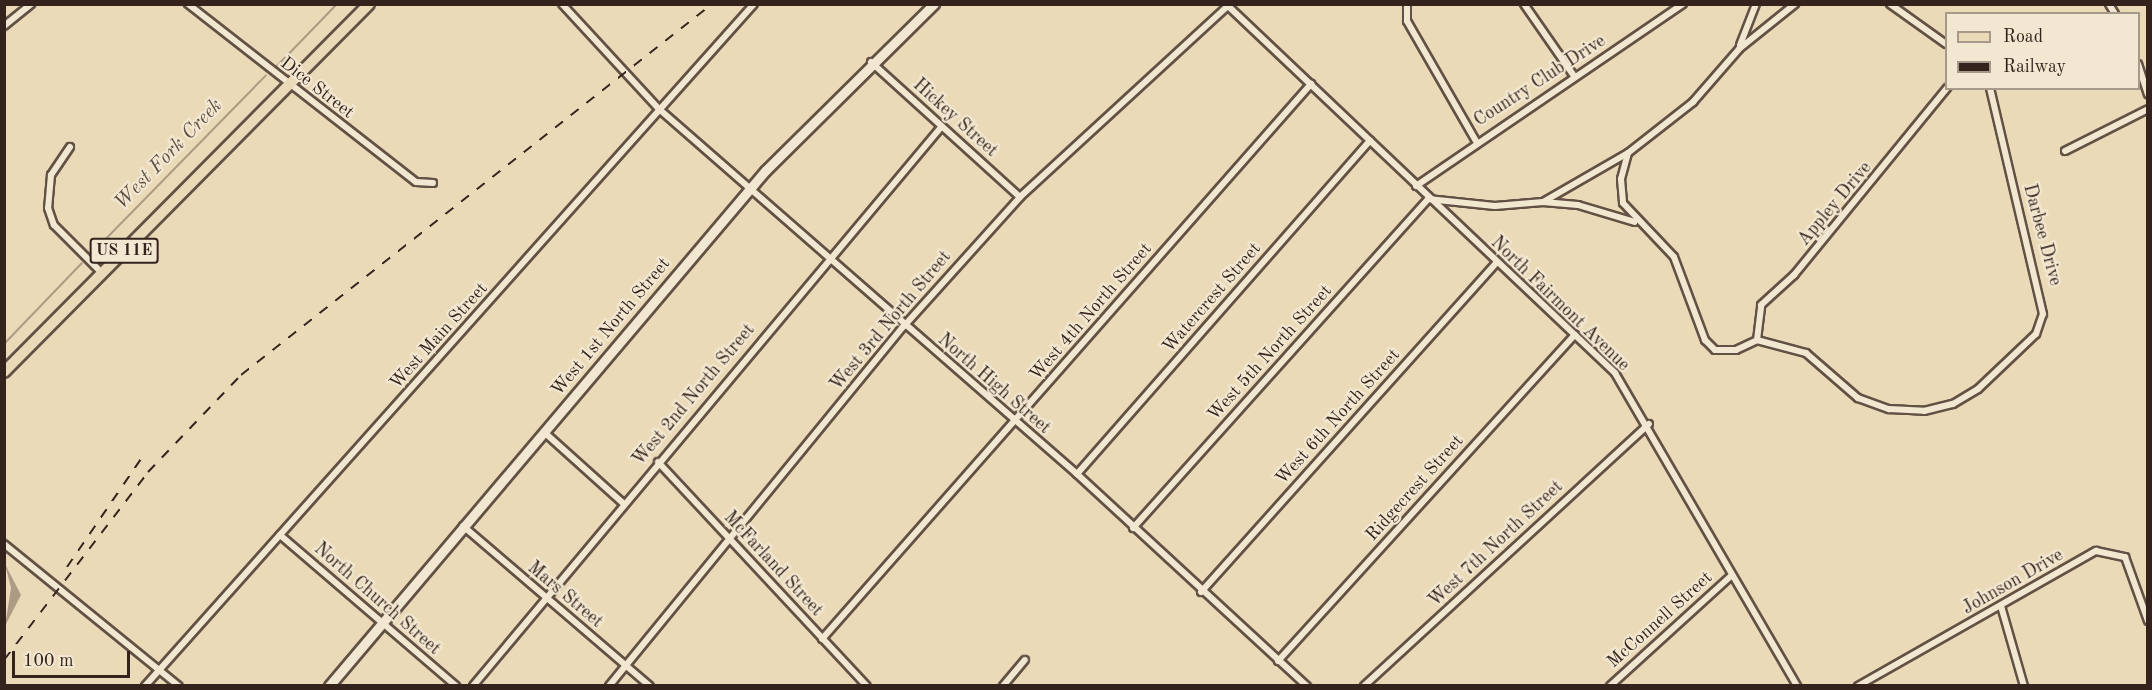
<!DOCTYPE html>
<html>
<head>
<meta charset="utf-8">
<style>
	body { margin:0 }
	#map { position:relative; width:2152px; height:690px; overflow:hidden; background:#ebdab8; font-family:"Old Standard TT",serif }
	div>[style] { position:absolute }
	.water>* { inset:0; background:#ad9c83 }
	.stream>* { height:2px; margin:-1px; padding:0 1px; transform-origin:1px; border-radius:1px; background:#ad9c83 }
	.roads { filter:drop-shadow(2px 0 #625144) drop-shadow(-2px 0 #625144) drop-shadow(0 2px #625144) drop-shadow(0 -2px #625144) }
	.street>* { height:6px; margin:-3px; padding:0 3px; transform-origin:3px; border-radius:3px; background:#f2e7d1 }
	.secondary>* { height:9px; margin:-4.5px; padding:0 4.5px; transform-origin:4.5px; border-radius:4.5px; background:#f2e7d1 }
	.primary>* { height:10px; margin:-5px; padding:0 5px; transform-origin:5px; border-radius:5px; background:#ebdab8 }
	.rail>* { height:2px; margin-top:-1px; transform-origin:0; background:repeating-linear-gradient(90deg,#34231d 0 10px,transparent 0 20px) }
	span { translate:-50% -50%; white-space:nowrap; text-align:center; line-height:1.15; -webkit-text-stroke:4.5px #f2e7d1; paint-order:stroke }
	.shield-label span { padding:2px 4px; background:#f2e7d1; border:2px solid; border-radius:4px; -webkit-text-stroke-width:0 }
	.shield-label { font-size:16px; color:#34231d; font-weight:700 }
	.street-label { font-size:18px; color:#34231d }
	.water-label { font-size:20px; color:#5e4d41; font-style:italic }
	.frame { position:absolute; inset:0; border:6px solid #34231d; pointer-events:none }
	.legend { position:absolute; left:1945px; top:12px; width:195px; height:78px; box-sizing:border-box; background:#f2e7d1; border:2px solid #a69989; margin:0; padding:8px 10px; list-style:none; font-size:18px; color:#34231d }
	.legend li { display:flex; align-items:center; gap:12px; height:30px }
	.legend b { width:30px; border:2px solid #a69989 }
	.scale { position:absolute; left:12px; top:651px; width:118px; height:27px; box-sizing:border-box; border:3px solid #34231d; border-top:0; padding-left:8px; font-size:18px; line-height:21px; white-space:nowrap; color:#34231d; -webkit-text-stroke:4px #f2e7d1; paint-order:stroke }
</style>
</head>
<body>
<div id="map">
	<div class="water">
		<i style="clip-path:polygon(5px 564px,21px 595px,5px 626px,11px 588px)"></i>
	</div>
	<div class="stream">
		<i style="left:276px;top:67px;width:88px;rotate:-45.9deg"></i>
		<i style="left:91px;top:254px;width:250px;rotate:-45.6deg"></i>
		<i style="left:4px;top:344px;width:112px;rotate:-46.1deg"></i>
	</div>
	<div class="roads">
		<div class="street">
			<i style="left:188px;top:4px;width:289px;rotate:38deg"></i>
			<i style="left:416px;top:182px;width:17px;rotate:3deg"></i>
			<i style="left:562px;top:4px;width:143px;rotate:47.3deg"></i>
			<i style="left:659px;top:109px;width:555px;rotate:41.13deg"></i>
			<i style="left:1077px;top:474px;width:313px;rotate:42.7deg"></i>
			<i style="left:1407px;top:4px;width:17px;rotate:90deg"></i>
			<i style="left:1407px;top:21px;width:138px;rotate:60.1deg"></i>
			<i style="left:1524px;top:4px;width:88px;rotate:55.2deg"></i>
			<i style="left:1890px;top:4px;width:69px;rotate:35.5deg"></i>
			<i style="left:2109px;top:4px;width:12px;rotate:59deg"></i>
			<i style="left:1227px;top:5px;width:535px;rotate:43.48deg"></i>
			<i style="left:1615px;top:373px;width:362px;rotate:59.8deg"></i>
			<i style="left:4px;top:26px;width:35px;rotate:-39deg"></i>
			<i style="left:1740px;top:45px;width:44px;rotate:-68.7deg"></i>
			<i style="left:871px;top:62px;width:201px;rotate:42.2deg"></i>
			<i style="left:2138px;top:64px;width:32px;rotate:72deg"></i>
			<i style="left:70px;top:147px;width:34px;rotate:124deg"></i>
			<i style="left:51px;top:175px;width:33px;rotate:95deg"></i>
			<i style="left:48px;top:208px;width:18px;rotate:71deg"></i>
			<i style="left:54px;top:225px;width:68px;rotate:45deg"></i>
			<i style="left:2065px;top:151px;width:93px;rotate:-26.8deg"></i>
			<i style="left:1628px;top:153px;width:27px;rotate:105deg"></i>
			<i style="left:1621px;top:179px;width:24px;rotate:85deg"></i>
			<i style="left:1623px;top:203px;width:74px;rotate:46.6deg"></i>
			<i style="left:1674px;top:257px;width:89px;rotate:69.5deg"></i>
			<i style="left:1705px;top:340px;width:14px;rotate:45deg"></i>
			<i style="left:1715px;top:350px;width:21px"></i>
			<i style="left:1736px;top:350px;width:23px;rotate:-25deg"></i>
			<i style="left:1757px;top:340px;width:51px;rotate:14.9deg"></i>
			<i style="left:1806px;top:353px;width:69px;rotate:40.9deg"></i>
			<i style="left:1858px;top:398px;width:33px;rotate:20deg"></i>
			<i style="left:1889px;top:409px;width:35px;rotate:3deg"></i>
			<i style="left:1924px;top:411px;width:30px;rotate:-14deg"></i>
			<i style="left:1953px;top:404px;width:29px;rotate:-31deg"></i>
			<i style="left:1978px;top:389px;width:80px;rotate:-43.5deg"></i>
			<i style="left:2036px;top:334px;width:21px;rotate:-71deg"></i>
			<i style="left:2043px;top:314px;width:232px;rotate:-103.2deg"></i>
			<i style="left:1416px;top:186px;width:323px;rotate:-34.3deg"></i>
			<i style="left:1428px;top:199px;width:67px;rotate:6deg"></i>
			<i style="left:1495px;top:206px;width:48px;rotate:-4.8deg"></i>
			<i style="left:1543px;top:202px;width:98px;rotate:-30deg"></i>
			<i style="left:1628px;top:153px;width:83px;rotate:-38.1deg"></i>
			<i style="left:1693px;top:102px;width:70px;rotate:-49deg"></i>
			<i style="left:1739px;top:49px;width:72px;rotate:-38.8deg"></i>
			<i style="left:1543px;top:202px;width:35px;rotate:5deg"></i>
			<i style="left:1578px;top:205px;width:59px;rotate:16.6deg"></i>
			<i style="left:1757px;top:340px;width:35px;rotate:-83deg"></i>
			<i style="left:1761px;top:305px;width:45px;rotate:-42.3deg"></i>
			<i style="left:1794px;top:275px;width:242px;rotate:-50.7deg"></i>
			<i style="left:544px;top:432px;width:108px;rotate:42deg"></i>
			<i style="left:658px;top:462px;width:306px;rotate:47deg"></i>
			<i style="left:1077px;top:474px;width:444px;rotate:-48.7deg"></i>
			<i style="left:463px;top:526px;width:246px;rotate:40.6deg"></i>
			<i style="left:1133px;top:528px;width:442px;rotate:-48.1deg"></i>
			<i style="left:280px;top:535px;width:232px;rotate:40.6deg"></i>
			<i style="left:4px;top:544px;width:225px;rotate:39.1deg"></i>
			<i style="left:1201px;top:592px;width:442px;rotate:-48.1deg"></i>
			<i style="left:2001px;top:606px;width:83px;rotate:74deg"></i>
			<i style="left:822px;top:639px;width:740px;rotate:-48.62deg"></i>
			<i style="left:1278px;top:661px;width:441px;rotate:-47.7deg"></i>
			<i style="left:145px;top:686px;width:914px;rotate:-48.24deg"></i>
			<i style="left:473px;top:686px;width:730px;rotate:-50.05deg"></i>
			<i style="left:609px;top:686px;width:465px;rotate:-50.7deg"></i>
			<i style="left:904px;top:326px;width:173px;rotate:-48deg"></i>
			<i style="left:1020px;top:197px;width:282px;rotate:-42.6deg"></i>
			<i style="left:1003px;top:686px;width:34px;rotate:-50deg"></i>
			<i style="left:1364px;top:686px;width:387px;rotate:-42.6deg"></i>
			<i style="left:1610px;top:686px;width:164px;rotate:-42.3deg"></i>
			<i style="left:1858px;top:686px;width:274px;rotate:-29.6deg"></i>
			<i style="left:2096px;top:551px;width:30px;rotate:12deg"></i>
			<i style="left:2125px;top:557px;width:68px;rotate:70.2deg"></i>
		</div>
		<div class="secondary">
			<i style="left:329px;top:686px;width:675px;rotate:-49.75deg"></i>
			<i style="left:765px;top:171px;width:238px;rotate:-44.7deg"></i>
		</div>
		<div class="primary">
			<i style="left:4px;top:372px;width:518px;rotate:-45.23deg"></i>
		</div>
	</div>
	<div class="rail">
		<i style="left:67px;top:567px;width:131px;rotate:-55.6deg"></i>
		<i style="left:4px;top:660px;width:237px;rotate:-52.5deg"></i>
		<i style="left:148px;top:472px;width:134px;rotate:-46.2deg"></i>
		<i style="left:241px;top:375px;width:600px;rotate:-38.23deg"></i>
	</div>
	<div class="shield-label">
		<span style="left:124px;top:251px">US 11E</span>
	</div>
	<div class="street-label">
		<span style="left:1540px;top:81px;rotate:-33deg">Country Club Drive</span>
		<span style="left:317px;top:88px;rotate:38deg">Dice Street</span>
		<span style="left:955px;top:118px;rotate:42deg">Hickey Street</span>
		<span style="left:1835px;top:204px;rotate:-50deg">Appley Drive</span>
		<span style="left:2042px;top:235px;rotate:75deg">Darbee Drive</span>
		<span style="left:1212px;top:298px;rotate:-49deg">Watercrest Street</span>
		<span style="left:1560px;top:304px;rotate:44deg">North Fairmont Avenue</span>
		<span style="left:1091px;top:312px;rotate:-49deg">West 4th North Street</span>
		<span style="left:891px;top:321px;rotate:-50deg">West 3rd North Street</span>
		<span style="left:611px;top:327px;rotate:-50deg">West 1st North Street</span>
		<span style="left:439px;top:336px;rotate:-48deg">West Main Street</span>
		<span style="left:1270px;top:353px;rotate:-48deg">West 5th North Street</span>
		<span style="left:994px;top:384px;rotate:41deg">North High Street</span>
		<span style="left:694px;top:395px;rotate:-50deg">West 2nd North Street</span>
		<span style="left:1338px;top:417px;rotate:-48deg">West 6th North Street</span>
		<span style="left:1415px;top:488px;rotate:-48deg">Ridgecrest Street</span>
		<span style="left:1496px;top:544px;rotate:-43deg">West 7th North Street</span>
		<span style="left:773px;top:564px;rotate:47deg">McFarland Street</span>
		<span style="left:2013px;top:582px;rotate:-30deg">Johnson Drive</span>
		<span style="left:565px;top:595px;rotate:40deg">Mars Street</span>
		<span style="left:377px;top:599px;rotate:41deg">North Church Street</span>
		<span style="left:1660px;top:620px;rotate:-42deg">McConnell Street</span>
	</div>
	<div class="water-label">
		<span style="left:169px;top:155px;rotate:-46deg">West Fork Creek</span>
	</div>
	<div class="frame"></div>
	<ul class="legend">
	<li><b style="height:8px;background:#ebdab8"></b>Road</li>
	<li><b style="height:8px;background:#34231d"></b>Railway</li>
	</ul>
	<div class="scale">100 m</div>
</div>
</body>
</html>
